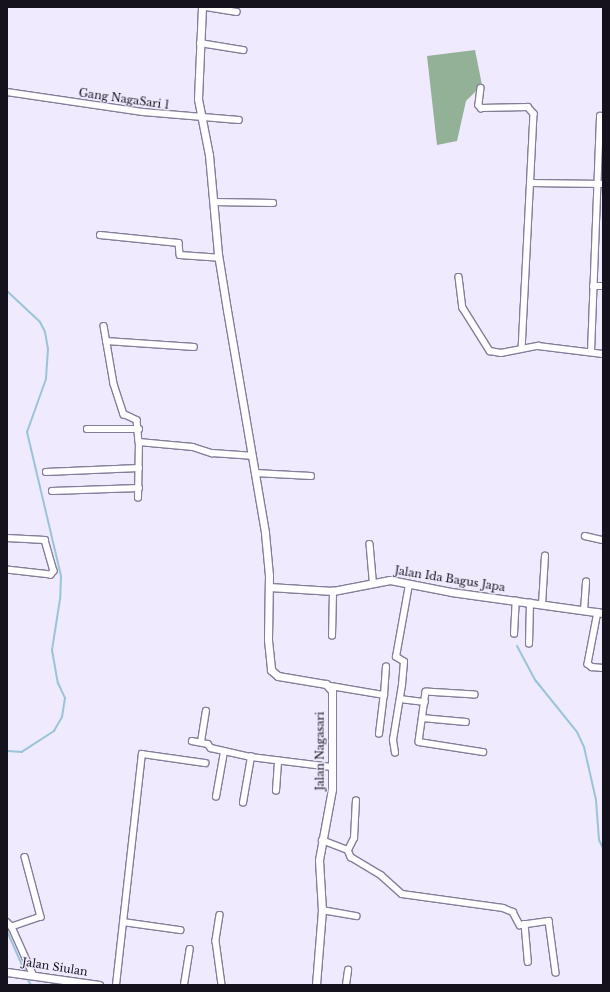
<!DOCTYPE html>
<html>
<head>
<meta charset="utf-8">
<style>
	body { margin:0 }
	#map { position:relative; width:610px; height:992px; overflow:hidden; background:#efeafd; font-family:"Libre Baskerville",serif }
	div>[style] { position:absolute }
	.forest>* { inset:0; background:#92b196 }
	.stream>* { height:2px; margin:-1px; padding:0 1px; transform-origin:1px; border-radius:1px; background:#9ac4d7 }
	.roads { filter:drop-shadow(1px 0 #857d99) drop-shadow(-1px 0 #857d99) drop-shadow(0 1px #857d99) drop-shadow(0 -1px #857d99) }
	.minor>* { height:5.5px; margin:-2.75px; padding:0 2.75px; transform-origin:2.75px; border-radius:2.75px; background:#fff }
	.tertiary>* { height:7px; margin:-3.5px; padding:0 3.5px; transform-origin:3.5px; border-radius:3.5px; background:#fff }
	span { translate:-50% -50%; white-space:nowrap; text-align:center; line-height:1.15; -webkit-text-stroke:3px #efeafd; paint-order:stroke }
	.street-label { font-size:11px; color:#15121d }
	.frame { position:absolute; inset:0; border:8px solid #15121d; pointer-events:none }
</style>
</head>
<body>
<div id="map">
	<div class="forest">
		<i style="clip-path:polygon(475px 50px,482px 85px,466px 101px,457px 141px,437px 145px,427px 56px)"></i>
	</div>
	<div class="stream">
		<i style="left:7px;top:291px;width:45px;rotate:43.2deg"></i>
		<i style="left:40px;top:322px;width:11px;rotate:63deg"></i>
		<i style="left:45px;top:332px;width:17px;rotate:80deg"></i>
		<i style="left:48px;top:349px;width:30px;rotate:94deg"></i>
		<i style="left:46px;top:379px;width:56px;rotate:109.7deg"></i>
		<i style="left:27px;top:432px;width:148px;rotate:76.7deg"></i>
		<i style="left:61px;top:576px;width:23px;rotate:92deg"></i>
		<i style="left:60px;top:599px;width:52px;rotate:98.9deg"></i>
		<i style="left:52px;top:650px;width:34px;rotate:80deg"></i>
		<i style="left:58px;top:683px;width:17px;rotate:65deg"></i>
		<i style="left:65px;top:698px;width:19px;rotate:99deg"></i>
		<i style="left:62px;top:717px;width:16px;rotate:120deg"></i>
		<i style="left:54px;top:731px;width:38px;rotate:147deg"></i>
		<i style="left:22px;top:752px;width:15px;rotate:-176deg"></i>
		<i style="left:517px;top:646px;width:40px;rotate:62deg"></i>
		<i style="left:536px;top:681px;width:65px;rotate:51.2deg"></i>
		<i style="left:577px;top:732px;width:17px;rotate:65deg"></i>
		<i style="left:584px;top:747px;width:54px;rotate:77.2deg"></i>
		<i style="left:596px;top:800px;width:40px;rotate:85.7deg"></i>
		<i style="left:599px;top:840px;width:9px;rotate:63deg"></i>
		<i style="left:7px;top:931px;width:45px;rotate:66.3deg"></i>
		<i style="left:26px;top:977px;width:9px;rotate:58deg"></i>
	</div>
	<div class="roads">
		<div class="minor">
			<i style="left:206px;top:7px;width:31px;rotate:9deg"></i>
			<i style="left:200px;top:43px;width:44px;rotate:9.2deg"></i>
			<i style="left:481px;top:88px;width:17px;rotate:97deg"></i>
			<i style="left:479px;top:105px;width:4px;rotate:56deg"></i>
			<i style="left:481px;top:108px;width:47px;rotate:-1.2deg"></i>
			<i style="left:528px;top:107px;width:9px;rotate:49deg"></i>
			<i style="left:534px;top:114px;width:234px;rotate:92.9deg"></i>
			<i style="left:7px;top:92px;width:137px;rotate:8.4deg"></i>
			<i style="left:143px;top:112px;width:96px;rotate:4.8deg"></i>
			<i style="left:531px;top:183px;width:72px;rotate:0.8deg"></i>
			<i style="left:214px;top:202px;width:59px;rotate:1deg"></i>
			<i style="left:100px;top:235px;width:79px;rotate:5.8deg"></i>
			<i style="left:179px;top:243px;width:12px;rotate:85deg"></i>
			<i style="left:180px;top:255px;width:39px;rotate:4deg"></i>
			<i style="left:459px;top:277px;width:31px;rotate:83deg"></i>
			<i style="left:463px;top:308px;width:51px;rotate:57.9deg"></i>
			<i style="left:490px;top:351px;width:11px;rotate:10deg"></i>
			<i style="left:501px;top:353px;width:38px;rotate:-11deg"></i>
			<i style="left:538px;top:346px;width:65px;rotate:7deg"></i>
			<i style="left:593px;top:286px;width:10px"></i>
			<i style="left:104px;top:326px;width:59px;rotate:80.2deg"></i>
			<i style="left:114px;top:384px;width:32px;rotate:72deg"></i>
			<i style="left:124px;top:414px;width:14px;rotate:25deg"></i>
			<i style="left:137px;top:420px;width:22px;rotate:85deg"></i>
			<i style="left:139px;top:442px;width:54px;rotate:5.3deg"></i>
			<i style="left:193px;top:447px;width:20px;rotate:18deg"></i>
			<i style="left:212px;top:453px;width:39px;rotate:4deg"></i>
			<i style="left:106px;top:341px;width:88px;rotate:3.9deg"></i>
			<i style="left:591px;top:352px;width:236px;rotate:-87.8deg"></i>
			<i style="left:87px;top:429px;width:52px"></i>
			<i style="left:46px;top:472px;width:93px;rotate:-2.5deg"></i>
			<i style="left:255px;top:473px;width:56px;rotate:3.1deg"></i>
			<i style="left:52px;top:491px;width:87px;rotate:-2deg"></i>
			<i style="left:138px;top:498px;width:56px;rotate:-89deg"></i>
			<i style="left:585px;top:536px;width:18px;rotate:13deg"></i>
			<i style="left:7px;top:538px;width:38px;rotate:3deg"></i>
			<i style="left:45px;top:540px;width:32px;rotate:74deg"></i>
			<i style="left:54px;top:571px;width:5px;rotate:127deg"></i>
			<i style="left:51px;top:575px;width:44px;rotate:-173.5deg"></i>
			<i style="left:370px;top:544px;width:38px;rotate:85deg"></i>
			<i style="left:542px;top:605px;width:49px;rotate:-86.5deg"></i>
			<i style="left:584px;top:611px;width:29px;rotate:-86deg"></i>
			<i style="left:598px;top:612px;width:53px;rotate:100.9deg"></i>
			<i style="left:588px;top:664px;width:5px;rotate:37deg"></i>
			<i style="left:592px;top:667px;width:11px;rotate:5deg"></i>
			<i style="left:514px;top:634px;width:33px;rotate:-87deg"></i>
			<i style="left:332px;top:636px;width:45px;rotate:-88.7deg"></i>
			<i style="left:529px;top:644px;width:41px;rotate:-88.6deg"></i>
			<i style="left:331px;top:686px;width:54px;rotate:9.6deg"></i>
			<i style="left:384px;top:695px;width:28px;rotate:-86deg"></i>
			<i style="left:475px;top:695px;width:49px;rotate:-176.5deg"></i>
			<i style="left:426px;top:692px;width:50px;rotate:98deg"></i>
			<i style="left:419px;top:742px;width:65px;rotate:8.9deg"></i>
			<i style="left:400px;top:699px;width:25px;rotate:7deg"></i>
			<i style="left:422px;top:718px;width:44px;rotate:5.2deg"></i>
			<i style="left:379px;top:734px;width:39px;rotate:-83deg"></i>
			<i style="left:192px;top:741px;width:16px;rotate:11deg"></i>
			<i style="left:208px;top:744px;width:5px;rotate:53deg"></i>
			<i style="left:211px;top:748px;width:41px;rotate:12.7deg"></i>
			<i style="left:251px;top:757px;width:81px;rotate:7.1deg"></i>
			<i style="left:201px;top:742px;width:31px;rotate:-81deg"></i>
			<i style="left:395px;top:753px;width:13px;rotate:-99deg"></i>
			<i style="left:393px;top:740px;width:56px;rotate:-80.7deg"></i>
			<i style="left:402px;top:685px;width:23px;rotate:-85deg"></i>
			<i style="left:404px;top:662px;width:9px;rotate:-148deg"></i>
			<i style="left:396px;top:657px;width:73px;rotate:-79.8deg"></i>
			<i style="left:276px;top:791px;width:30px;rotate:-86deg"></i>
			<i style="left:216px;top:797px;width:46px;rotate:-79.9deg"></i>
			<i style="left:243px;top:803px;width:47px;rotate:-80.1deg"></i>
			<i style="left:322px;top:840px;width:28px;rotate:21deg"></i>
			<i style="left:348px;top:850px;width:13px;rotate:-63deg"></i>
			<i style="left:354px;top:838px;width:37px;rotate:-87deg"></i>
			<i style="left:348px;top:850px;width:8px;rotate:67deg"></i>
			<i style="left:351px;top:857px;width:35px;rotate:31deg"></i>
			<i style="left:381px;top:875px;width:28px;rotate:42deg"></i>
			<i style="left:402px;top:894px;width:102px;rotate:7.9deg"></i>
			<i style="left:503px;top:908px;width:11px;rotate:22deg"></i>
			<i style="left:513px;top:912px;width:15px;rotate:62deg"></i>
			<i style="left:520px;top:925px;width:29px;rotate:-8deg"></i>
			<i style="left:549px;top:921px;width:52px;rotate:82.3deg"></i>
			<i style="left:25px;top:857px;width:62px;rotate:75.1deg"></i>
			<i style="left:41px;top:917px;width:31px;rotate:161deg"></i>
			<i style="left:12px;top:927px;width:51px;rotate:65.9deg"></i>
			<i style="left:322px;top:910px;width:35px;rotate:10deg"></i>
			<i style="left:220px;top:915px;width:26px;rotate:99deg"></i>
			<i style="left:216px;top:941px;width:44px;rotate:82.2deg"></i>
			<i style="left:7px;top:922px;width:7px;rotate:45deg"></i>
			<i style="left:123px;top:922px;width:58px;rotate:8deg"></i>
			<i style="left:525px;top:924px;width:38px;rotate:85deg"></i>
			<i style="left:116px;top:985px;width:232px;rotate:-83.6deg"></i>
			<i style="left:142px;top:754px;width:64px;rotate:8.1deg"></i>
			<i style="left:184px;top:985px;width:36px;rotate:-81deg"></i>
			<i style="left:346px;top:985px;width:15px;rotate:-82deg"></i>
		</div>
		<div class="tertiary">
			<i style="left:202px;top:7px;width:92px;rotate:92.5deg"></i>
			<i style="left:198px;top:99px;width:57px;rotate:78.9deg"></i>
			<i style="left:209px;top:155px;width:99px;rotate:84.8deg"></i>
			<i style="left:218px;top:254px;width:57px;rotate:80.9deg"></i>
			<i style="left:227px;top:310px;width:226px;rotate:80.3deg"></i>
			<i style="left:265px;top:533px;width:42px;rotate:84.6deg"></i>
			<i style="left:269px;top:575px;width:65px;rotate:90.9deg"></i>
			<i style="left:268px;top:640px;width:30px;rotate:84deg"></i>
			<i style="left:271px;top:670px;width:9px;rotate:41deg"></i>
			<i style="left:278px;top:676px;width:49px;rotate:9.5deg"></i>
			<i style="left:326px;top:684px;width:9px;rotate:49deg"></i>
			<i style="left:332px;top:691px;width:98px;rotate:90deg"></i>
			<i style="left:332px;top:789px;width:72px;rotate:100.4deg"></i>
			<i style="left:319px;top:860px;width:50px;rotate:86.6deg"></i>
			<i style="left:322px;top:910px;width:75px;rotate:94.6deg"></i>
			<i style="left:269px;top:587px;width:64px;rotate:3.6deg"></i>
			<i style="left:333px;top:591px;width:58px;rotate:-10.9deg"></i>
			<i style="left:390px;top:580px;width:62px;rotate:11.1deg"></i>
			<i style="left:451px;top:592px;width:153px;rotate:7.9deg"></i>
			<i style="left:7px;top:972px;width:93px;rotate:8deg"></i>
		</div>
	</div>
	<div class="street-label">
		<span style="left:124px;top:99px;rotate:8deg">Gang NagaSari 1</span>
		<span style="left:450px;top:579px;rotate:9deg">Jalan Ida Bagus Japa</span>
		<span style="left:320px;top:751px;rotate:-90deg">Jalan Nagasari</span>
		<span style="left:55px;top:967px;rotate:9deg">Jalan Siulan</span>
	</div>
	<div class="frame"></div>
</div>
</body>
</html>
